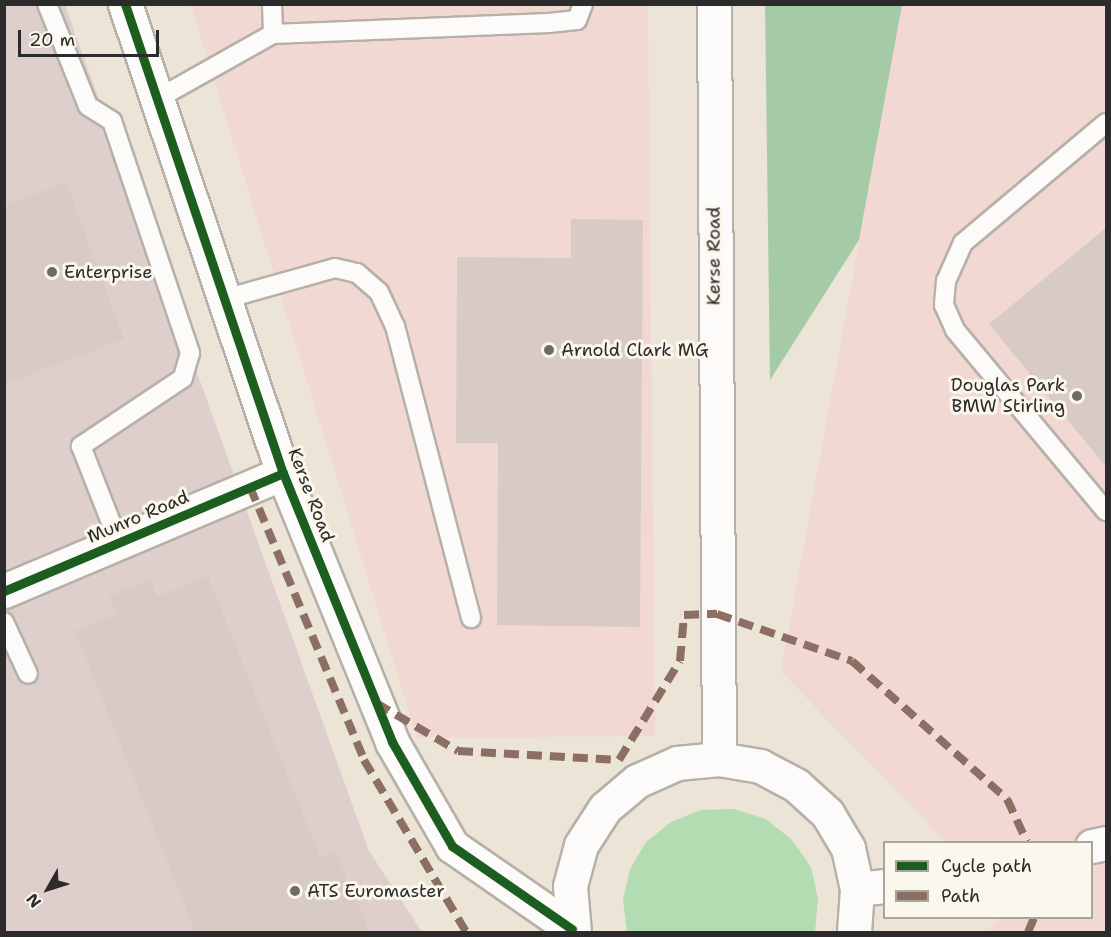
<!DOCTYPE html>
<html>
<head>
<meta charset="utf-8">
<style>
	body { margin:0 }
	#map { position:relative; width:1111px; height:937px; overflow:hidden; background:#ece4d6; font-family:"Shantell Sans",sans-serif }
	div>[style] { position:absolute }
	.built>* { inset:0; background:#f2d8d3 }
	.industrial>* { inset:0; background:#decfcd }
	.green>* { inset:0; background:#b3dcb2 }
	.forest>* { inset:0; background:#a5cba6 }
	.building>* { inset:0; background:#d8cbc5 }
	.roads { filter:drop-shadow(2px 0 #b6b1a8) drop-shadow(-2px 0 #b6b1a8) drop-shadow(0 2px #b6b1a8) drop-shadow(0 -2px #b6b1a8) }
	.lane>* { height:18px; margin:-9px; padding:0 9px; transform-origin:9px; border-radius:9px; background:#fcfbf9 }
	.street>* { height:33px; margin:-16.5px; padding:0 16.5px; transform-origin:16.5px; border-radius:16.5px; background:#fcfbf9 }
	.primary>* { height:33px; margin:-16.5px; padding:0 16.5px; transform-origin:16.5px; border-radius:16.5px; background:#fcfbf9 }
	.quiet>* { height:8px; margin-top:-4px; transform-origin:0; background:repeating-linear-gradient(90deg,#8d6e63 0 15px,transparent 0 23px) }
	.cycleway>* { height:9px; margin:-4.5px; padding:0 4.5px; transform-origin:4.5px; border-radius:4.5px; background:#1b5e20 }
	.dots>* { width:16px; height:16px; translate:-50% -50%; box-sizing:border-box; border:3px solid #fbf7ec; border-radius:50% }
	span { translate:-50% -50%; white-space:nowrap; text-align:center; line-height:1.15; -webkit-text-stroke:6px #fbf7ec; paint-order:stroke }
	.street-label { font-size:18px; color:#2b2b2b }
	.poi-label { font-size:18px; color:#2b2b2b }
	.left { translate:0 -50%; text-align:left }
	.right { translate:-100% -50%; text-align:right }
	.frame { position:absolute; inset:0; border:6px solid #2b2b2b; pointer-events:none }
	.legend { position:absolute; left:883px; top:841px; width:210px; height:78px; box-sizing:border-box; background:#fbf7ec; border:2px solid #a8a59f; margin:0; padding:8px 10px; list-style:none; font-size:18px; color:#2b2b2b }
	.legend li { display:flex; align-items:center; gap:12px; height:30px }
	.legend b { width:30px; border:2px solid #a8a59f }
	.north { position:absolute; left:18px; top:859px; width:60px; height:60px; -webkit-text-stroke:4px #fbf7ec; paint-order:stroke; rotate:231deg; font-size:16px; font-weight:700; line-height:24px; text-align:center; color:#2b2b2b }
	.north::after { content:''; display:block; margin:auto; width:21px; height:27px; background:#2b2b2b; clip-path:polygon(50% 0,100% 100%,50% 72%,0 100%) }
	.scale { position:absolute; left:18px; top:30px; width:141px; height:27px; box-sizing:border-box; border:3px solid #2b2b2b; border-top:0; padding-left:8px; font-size:18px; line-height:21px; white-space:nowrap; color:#2b2b2b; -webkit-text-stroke:4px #fbf7ec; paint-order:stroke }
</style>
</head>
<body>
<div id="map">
	<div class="built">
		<i style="clip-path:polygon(191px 5px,648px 5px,655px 736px,417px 738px)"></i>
		<i style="clip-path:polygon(902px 5px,1106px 5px,1106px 932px,989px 932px,999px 918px,1092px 918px,1092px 842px,946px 842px,781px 672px)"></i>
	</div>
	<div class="industrial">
		<i style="clip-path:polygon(5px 5px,65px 5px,369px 851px,422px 932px,5px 932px)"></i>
	</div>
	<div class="green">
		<i style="clip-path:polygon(734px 809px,766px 819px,792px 840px,811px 867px,818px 899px,815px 932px,627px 932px,623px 900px,630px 869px,646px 842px,671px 822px,701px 810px)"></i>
	</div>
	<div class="forest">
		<i style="clip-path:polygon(765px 5px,902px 5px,859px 240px,770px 380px)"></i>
	</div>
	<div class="building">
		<i style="clip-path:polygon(66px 182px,124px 339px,4px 384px,4px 205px)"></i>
		<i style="clip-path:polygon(571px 219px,643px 220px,640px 627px,497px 625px,498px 443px,456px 443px,457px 257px,571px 258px)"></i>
		<i style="clip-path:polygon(1107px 227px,1107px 468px,989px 324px)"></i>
		<i style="clip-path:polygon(208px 576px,320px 857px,335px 850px,370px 933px,196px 933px,75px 631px,116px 614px,109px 596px,151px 579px,157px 597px)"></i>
	</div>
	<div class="roads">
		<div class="lane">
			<i style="left:47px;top:4px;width:110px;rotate:68.1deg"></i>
			<i style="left:88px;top:106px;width:28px;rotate:32deg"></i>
			<i style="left:112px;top:121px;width:245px;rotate:71.4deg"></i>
			<i style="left:190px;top:353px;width:26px;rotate:106deg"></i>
			<i style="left:183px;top:378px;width:123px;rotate:146.3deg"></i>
			<i style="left:81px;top:446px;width:104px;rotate:68.6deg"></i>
			<i style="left:272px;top:4px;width:30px;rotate:88deg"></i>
			<i style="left:157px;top:99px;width:133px;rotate:-29.3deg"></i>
			<i style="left:273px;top:34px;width:276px;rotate:-2.3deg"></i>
			<i style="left:549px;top:23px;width:28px;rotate:-6deg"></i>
			<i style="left:577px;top:20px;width:17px;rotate:-69deg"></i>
			<i style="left:1106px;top:123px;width:187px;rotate:140deg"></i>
			<i style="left:963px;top:243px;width:42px;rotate:114.1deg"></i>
			<i style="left:946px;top:281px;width:24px;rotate:95deg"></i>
			<i style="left:944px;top:305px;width:27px;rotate:66deg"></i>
			<i style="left:955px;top:330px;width:236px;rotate:50.2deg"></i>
			<i style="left:221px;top:300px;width:118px;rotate:-15.7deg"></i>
			<i style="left:335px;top:268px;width:23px;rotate:13deg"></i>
			<i style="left:357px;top:273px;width:29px;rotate:41deg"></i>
			<i style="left:379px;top:292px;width:38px;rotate:65deg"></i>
			<i style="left:395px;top:326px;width:302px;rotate:75.4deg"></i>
			<i style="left:4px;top:622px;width:57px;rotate:65.2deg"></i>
		</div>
		<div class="street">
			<i style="left:125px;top:4px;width:495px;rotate:71.4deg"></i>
			<i style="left:283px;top:473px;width:290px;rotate:67.9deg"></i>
			<i style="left:392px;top:742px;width:120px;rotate:60deg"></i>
			<i style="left:452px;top:846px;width:146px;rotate:34.7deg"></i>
			<i style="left:4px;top:591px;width:303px;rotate:-22.9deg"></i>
			<i style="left:1092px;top:846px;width:14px;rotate:-12deg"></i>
			<i style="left:857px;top:889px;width:27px;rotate:-6deg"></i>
		</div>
		<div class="primary">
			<i style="left:714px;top:4px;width:755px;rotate:89.62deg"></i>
			<i style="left:574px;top:932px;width:46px;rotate:-95deg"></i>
			<i style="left:570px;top:886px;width:42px;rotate:-75deg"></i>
			<i style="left:581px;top:845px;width:44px;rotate:-57deg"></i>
			<i style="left:605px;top:808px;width:42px;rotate:-40.2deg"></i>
			<i style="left:637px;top:781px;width:44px;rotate:-24.2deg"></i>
			<i style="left:677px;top:763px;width:42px;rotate:-5.4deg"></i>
			<i style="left:719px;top:759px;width:42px;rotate:9.7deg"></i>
			<i style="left:760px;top:766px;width:41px;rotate:27.8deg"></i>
			<i style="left:796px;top:785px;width:42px;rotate:42.1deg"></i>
			<i style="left:827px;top:813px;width:41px;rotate:59deg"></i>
			<i style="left:848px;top:848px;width:42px;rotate:77.6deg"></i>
			<i style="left:857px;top:889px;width:43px;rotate:94deg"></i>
		</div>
	</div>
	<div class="quiet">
		<i style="left:250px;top:487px;width:296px;rotate:67.3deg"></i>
		<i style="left:364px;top:760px;width:200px;rotate:59.3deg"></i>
		<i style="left:376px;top:703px;width:95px;rotate:30.3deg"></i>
		<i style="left:458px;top:751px;width:161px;rotate:3.2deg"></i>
		<i style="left:619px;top:760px;width:116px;rotate:-58.4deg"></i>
		<i style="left:680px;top:661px;width:46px;rotate:-85deg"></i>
		<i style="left:684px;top:615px;width:33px;rotate:-2deg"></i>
		<i style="left:717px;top:614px;width:143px;rotate:19.2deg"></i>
		<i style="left:852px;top:661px;width:208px;rotate:41.7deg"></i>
		<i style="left:1007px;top:799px;width:47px;rotate:65.1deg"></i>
		<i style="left:1028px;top:932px;width:15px;rotate:-67deg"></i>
	</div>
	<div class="cycleway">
		<i style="left:125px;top:4px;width:495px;rotate:71.4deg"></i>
		<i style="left:283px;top:473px;width:290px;rotate:67.9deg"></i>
		<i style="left:392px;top:742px;width:120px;rotate:60deg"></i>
		<i style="left:452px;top:846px;width:146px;rotate:34.7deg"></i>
		<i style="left:4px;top:591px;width:303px;rotate:-22.9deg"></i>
	</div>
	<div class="dots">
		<i style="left:52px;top:272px;background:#6f6c67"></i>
		<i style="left:549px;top:350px;background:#6f6c67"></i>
		<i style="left:1077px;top:396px;background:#6f6c67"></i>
		<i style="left:295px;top:891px;background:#6f6c67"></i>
	</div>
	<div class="street-label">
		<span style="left:714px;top:256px;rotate:-90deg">Kerse Road</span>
		<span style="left:311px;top:495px;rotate:69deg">Kerse Road</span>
		<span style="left:138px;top:517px;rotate:-23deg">Munro Road</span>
	</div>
	<div class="poi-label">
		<span class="left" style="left:64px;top:272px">Enterprise</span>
		<span class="left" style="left:561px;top:350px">Arnold Clark MG</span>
		<span class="right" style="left:1065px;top:396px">Douglas Park<br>BMW Stirling</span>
		<span class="left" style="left:307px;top:891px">ATS Euromaster</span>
	</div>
	<div class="frame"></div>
	<ul class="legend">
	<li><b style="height:8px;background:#1b5e20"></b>Cycle path</li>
	<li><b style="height:8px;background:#8d6e63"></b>Path</li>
	</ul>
	<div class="north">N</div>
	<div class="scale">20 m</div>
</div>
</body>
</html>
